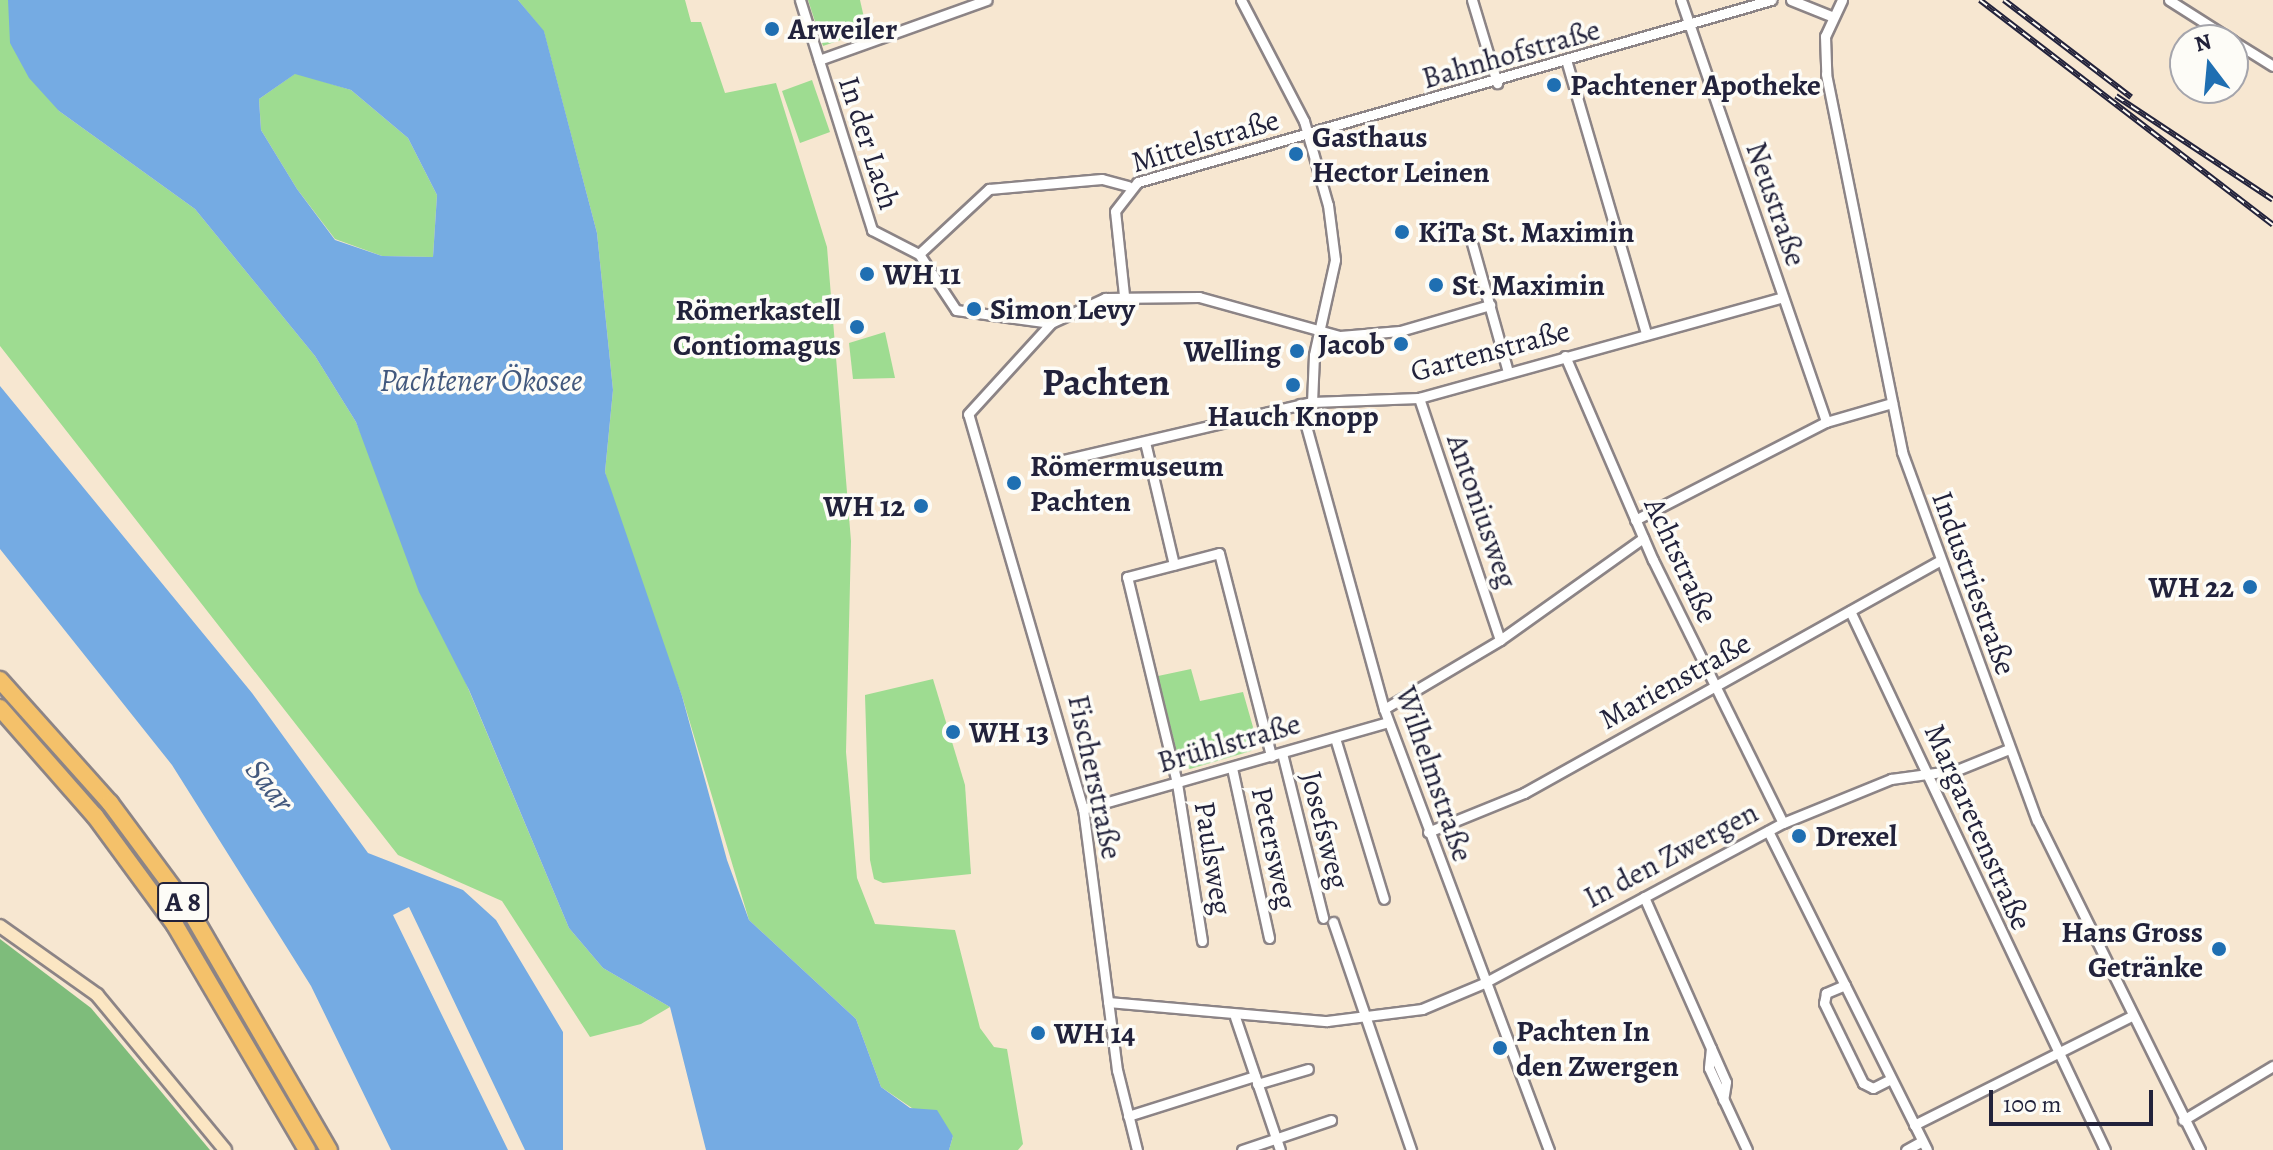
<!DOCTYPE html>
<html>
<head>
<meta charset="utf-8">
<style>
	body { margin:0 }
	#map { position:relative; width:2273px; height:1150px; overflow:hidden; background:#f7e7d1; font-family:Alegreya,serif }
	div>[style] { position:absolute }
	.green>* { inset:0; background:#9edc91 }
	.forest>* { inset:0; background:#7ebc7b }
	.water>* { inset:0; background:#75abe3 }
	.roads { filter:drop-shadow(2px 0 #8c8486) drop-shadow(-2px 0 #8c8486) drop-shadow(0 2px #8c8486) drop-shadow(0 -2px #8c8486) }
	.minor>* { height:9px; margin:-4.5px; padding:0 4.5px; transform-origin:4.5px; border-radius:4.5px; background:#fff }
	.secondary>* { height:12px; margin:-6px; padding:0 6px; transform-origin:6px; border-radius:6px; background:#fbe6c3 }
	.motorway>* { height:16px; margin:-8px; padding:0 8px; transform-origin:8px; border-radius:8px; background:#f4c16a }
	.rail>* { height:6px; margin-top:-3px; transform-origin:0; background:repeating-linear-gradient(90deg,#fdfcf7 0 9px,#22223b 0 18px); box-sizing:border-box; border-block:2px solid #22223b }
	.dots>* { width:22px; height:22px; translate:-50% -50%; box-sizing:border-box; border:4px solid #fdfcf7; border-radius:50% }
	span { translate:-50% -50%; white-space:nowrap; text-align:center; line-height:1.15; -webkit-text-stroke:7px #fdfcf7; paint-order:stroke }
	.shield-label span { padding:2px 6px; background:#fdfcf7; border:2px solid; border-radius:6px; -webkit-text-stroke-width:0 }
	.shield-label { font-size:28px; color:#22223b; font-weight:700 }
	.poi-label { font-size:30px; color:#22223b; font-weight:700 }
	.left { translate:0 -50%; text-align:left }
	.right { translate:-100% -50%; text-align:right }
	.street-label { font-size:30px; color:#22223b }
	.water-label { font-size:32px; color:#43597e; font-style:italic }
	.district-label { font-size:38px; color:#22223b; font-weight:700 }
	.north { position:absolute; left:2169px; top:24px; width:80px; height:80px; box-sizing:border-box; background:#fdfcf7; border:2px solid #a5a5ac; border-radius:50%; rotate:344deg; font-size:22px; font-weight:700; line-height:32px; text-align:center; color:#22223b }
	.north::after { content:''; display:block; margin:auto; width:28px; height:36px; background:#1f6fb2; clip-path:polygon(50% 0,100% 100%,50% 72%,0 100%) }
	.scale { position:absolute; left:1989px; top:1090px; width:164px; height:36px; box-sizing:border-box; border:4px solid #22223b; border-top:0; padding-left:10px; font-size:24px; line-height:28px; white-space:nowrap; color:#22223b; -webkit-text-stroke:6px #fdfcf7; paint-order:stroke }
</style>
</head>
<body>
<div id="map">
	<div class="green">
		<i style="clip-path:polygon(0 0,8px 0,59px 111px,195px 209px,315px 356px,356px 422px,569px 928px,603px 968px,670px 1007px,641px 1024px,590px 1037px,502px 901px,398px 855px,0 346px)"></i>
		<i style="clip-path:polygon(518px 0,685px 0,691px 22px,701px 22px,725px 93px,776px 83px,827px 247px,851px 541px,846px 752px,857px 878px,875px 924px,955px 930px,980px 1028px,994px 1047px,1007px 1049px,1023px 1144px,1018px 1150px,949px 1150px,953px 1136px,881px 1087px,856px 1019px,749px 920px,682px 696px,619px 527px,605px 472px,613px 390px,597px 233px,544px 32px)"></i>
		<i style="clip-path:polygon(808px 0,860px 0,867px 31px,823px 46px)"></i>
		<i style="clip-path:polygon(296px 73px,351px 90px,408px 138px,437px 195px,433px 257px,382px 256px,335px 239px,297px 189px,261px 130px,259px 99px)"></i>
		<i style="clip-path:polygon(812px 80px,830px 132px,800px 143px,782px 91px)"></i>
		<i style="clip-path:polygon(885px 332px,895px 378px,853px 379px,849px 343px)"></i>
		<i style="clip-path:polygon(1191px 669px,1200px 701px,1243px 692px,1257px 741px,1251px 751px,1190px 769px,1180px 765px,1158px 676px)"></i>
		<i style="clip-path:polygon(933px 679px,965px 785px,971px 874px,883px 883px,874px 879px,870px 860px,865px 695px)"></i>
	</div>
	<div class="forest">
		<i style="clip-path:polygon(0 939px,91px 1008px,210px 1150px,0 1150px)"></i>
	</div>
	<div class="water">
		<i style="clip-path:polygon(evenodd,8px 0,518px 0,544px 31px,597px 233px,613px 390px,605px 472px,682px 696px,727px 860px,749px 920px,856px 1019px,881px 1087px,910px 1108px,937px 1110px,953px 1136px,949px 1150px,706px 1150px,670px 1007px,603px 968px,569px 928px,469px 690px,419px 592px,356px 422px,315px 356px,195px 209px,59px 111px,29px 78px,10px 43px,8px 0,295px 74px,351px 90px,408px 138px,437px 195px,433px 257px,382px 256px,335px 240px,297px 189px,261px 130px,259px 99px,295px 74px)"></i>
		<i style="clip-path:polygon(0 386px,252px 693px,368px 853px,463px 890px,496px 920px,563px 1032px,563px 1150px,525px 1150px,409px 907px,393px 915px,508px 1150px,391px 1150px,311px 986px,172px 765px,0 549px)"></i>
	</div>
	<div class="roads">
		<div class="minor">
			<i style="left:800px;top:0;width:241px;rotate:72.6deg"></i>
			<i style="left:872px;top:230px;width:53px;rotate:27.1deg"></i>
			<i style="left:919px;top:254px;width:67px;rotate:56.5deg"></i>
			<i style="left:956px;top:310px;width:96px;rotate:7.8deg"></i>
			<i style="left:1241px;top:0;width:136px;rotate:62.5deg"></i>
			<i style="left:1304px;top:121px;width:87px;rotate:74.1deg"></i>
			<i style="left:1328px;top:205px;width:55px;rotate:82.7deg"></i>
			<i style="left:1335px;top:260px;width:97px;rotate:102.5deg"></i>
			<i style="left:1314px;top:355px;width:47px;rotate:92.4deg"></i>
			<i style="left:1472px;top:0;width:87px;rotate:73.2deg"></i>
			<i style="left:1681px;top:0;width:446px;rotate:71deg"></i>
			<i style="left:1791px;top:0;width:43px;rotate:21.8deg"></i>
			<i style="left:1842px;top:0;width:40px;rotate:115deg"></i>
			<i style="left:1825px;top:36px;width:38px;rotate:88deg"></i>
			<i style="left:1826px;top:74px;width:386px;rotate:78.6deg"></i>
			<i style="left:1902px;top:452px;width:392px;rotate:69.9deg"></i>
			<i style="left:2037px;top:820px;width:368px;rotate:63.7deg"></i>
			<i style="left:2169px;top:0;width:75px;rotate:32.4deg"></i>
			<i style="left:2233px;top:41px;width:47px;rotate:32deg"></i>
			<i style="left:819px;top:60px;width:178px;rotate:-19.7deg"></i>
			<i style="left:1567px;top:63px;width:282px;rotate:73.7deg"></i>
			<i style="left:1470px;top:236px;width:141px;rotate:74.4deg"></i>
			<i style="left:919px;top:254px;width:96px;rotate:-42.9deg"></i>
			<i style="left:989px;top:189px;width:113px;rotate:-5.1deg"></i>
			<i style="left:1102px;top:179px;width:27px;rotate:15deg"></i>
			<i style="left:1124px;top:295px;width:84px;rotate:-96.1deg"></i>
			<i style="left:1115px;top:211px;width:37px;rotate:-52deg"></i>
			<i style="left:1138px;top:182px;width:659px;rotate:-16.04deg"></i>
			<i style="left:1565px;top:356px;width:222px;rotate:66.7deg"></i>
			<i style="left:1653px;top:560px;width:293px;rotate:63.7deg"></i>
			<i style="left:1419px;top:398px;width:255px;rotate:71.5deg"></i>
			<i style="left:1300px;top:404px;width:316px;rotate:74.6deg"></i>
			<i style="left:1384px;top:709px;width:471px;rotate:69.5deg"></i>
			<i style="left:1145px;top:442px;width:126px;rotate:76.7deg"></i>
			<i style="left:1051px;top:463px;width:268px;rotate:-13.2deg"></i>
			<i style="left:1312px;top:402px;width:107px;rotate:-2.1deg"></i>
			<i style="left:1419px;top:398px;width:377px;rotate:-15.5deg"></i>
			<i style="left:1635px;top:520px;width:215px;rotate:-27.2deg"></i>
			<i style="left:1826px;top:422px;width:69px;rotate:-16.1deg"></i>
			<i style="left:1850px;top:611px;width:596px;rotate:64.68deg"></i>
			<i style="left:1384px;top:709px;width:135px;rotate:-30.7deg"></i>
			<i style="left:1500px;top:640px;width:176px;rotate:-35.5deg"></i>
			<i style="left:1335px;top:738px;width:168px;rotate:73.1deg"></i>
			<i style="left:1282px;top:753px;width:170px;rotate:76deg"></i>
			<i style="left:1232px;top:768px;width:174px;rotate:77.7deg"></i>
			<i style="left:1083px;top:809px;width:317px;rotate:-15.9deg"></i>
			<i style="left:1768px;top:831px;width:356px;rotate:63.5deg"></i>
			<i style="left:1428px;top:832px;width:104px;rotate:-22.1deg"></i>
			<i style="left:1524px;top:793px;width:475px;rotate:-29.2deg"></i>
			<i style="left:1644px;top:897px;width:202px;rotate:66.1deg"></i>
			<i style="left:1726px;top:1082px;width:18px;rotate:99deg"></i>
			<i style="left:1333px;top:922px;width:241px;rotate:71.1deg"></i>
			<i style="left:1202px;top:941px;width:160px;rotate:-99deg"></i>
			<i style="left:1177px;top:783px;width:212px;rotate:-103.6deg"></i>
			<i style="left:1127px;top:577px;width:95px;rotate:-14.6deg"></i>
			<i style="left:1219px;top:553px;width:210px;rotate:75.6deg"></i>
			<i style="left:1845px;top:985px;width:21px;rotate:157deg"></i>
			<i style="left:1826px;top:993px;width:10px;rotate:101deg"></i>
			<i style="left:1824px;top:1003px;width:89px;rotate:64deg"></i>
			<i style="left:1863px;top:1083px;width:11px;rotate:27deg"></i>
			<i style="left:1873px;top:1088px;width:20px;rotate:-27deg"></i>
			<i style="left:1108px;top:1002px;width:220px;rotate:5deg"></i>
			<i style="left:1327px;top:1021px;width:96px;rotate:-7.2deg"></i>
			<i style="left:1422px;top:1009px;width:67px;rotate:-22.8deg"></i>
			<i style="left:1484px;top:983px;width:339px;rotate:-28.2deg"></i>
			<i style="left:1783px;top:823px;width:117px;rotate:-22.2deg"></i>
			<i style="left:1891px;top:779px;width:67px;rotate:-7.8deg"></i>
			<i style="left:1957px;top:770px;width:56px;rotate:-22deg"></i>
			<i style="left:1235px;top:1017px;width:140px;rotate:71.3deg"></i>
			<i style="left:1711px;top:1048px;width:20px;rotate:96deg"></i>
			<i style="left:1709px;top:1068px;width:90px;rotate:65.1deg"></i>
			<i style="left:1257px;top:1084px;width:53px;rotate:-16.4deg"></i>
			<i style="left:1128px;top:1116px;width:133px;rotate:-17.5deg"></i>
			<i style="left:2183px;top:1120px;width:105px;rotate:-31deg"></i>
			<i style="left:1914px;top:1125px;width:241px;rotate:-26.6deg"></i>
			<i style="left:1137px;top:1150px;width:82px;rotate:-104deg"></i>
			<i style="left:1117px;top:1070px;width:263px;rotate:-97.4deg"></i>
			<i style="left:1083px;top:809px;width:411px;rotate:-106.2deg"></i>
			<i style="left:968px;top:414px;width:123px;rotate:-47.6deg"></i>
			<i style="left:1051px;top:323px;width:60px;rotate:-24.8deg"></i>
			<i style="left:1105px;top:298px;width:94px;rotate:-0.6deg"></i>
			<i style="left:1199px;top:297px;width:146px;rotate:15.5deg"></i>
			<i style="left:1340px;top:336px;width:60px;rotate:-4.8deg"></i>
			<i style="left:1400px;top:331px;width:94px;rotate:-16.1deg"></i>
			<i style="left:1242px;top:1150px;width:94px;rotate:-18.6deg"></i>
			<i style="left:1906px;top:1150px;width:18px;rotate:-29deg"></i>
		</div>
		<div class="secondary">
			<i style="left:0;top:926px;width:119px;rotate:35.4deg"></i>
			<i style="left:97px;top:995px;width:201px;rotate:50.4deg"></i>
		</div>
		<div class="motorway">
			<i style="left:0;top:680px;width:165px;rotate:48.2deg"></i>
			<i style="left:110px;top:803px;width:138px;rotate:53.5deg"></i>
			<i style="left:192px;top:914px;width:273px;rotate:59.9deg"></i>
			<i style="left:0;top:708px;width:144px;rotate:48.7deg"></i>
			<i style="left:95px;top:816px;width:135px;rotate:53.7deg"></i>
			<i style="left:175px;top:925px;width:261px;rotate:59.6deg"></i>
		</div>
	</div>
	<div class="rail">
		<i style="left:1980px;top:0;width:369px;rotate:37.5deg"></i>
		<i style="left:2004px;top:0;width:160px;rotate:37.4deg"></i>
		<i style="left:2116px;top:96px;width:188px;rotate:33.5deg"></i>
	</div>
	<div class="dots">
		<i style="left:772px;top:29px;background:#1f6fb2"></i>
		<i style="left:1554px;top:85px;background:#1f6fb2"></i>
		<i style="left:1296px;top:154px;background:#1f6fb2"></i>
		<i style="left:1402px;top:232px;background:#1f6fb2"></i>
		<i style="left:867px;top:274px;background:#1f6fb2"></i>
		<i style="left:1436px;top:285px;background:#1f6fb2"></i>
		<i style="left:974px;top:309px;background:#1f6fb2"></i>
		<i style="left:857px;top:327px;background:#1f6fb2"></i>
		<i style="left:1401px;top:344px;background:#1f6fb2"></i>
		<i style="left:1297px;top:351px;background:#1f6fb2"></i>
		<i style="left:1293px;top:385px;background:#1f6fb2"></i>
		<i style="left:1014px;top:483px;background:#1f6fb2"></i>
		<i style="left:921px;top:506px;background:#1f6fb2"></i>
		<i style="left:2250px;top:587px;background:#1f6fb2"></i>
		<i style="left:953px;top:732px;background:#1f6fb2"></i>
		<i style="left:1799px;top:836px;background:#1f6fb2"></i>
		<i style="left:2219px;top:949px;background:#1f6fb2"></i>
		<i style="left:1038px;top:1033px;background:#1f6fb2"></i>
		<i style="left:1500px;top:1048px;background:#1f6fb2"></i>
	</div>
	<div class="shield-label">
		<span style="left:183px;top:902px">A 8</span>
	</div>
	<div class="poi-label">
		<span class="left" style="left:788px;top:29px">Arweiler</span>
		<span class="left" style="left:1570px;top:85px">Pachtener Apotheke</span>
		<span class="left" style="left:1312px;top:154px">Gasthaus<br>Hector Leinen</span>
		<span class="left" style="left:1418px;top:232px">KiTa St. Maximin</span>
		<span class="left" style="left:883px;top:274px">WH 11</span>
		<span class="left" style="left:1452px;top:285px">St. Maximin</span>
		<span class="left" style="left:990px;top:309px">Simon Levy</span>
		<span class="right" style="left:841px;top:327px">Römerkastell<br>Contiomagus</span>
		<span class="right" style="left:1385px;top:344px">Jacob</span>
		<span class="right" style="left:1281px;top:351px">Welling</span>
		<span style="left:1293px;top:416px">Hauch Knopp</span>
		<span class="left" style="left:1030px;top:483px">Römermuseum<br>Pachten</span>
		<span class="right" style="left:905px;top:506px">WH 12</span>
		<span class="right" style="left:2234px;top:587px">WH 22</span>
		<span class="left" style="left:969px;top:732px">WH 13</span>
		<span class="left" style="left:1815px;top:836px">Drexel</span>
		<span class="right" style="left:2203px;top:949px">Hans Gross<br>Getränke</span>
		<span class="left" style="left:1516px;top:1048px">Pachten In<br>den Zwergen</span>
		<span class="left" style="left:1054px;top:1033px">WH 14</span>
	</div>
	<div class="street-label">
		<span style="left:1511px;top:54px;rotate:-16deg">Bahnhofstraße</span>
		<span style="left:1205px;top:141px;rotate:-17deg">Mittelstraße</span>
		<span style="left:869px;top:143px;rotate:72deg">In der Lach</span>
		<span style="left:1776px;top:204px;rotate:71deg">Neustraße</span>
		<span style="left:1490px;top:351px;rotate:-15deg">Gartenstraße</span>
		<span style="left:1482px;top:511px;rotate:71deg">Antoniusweg</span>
		<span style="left:1681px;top:560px;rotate:65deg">Achtstraße</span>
		<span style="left:1974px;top:583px;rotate:70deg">Industriestraße</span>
		<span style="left:1675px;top:681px;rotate:-29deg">Marienstraße</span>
		<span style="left:1229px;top:743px;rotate:-16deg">Brühlstraße</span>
		<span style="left:1434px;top:774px;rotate:71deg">Wilhelmstraße</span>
		<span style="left:1095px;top:777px;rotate:78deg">Fischerstraße</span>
		<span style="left:1978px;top:827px;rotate:66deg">Margaretenstraße</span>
		<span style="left:1325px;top:830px;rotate:76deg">Josefsweg</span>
		<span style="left:1274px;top:848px;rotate:78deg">Petersweg</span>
		<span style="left:1671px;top:855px;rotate:-28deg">In den Zwergen</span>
		<span style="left:1213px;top:858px;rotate:81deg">Paulsweg</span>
	</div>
	<div class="water-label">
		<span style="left:481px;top:380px">Pachtener Ökosee</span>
		<span style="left:270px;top:785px;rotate:52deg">Saar</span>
	</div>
	<div class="district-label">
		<span style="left:1106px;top:383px">Pachten</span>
	</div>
	<div class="north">N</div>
	<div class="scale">100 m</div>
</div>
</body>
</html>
